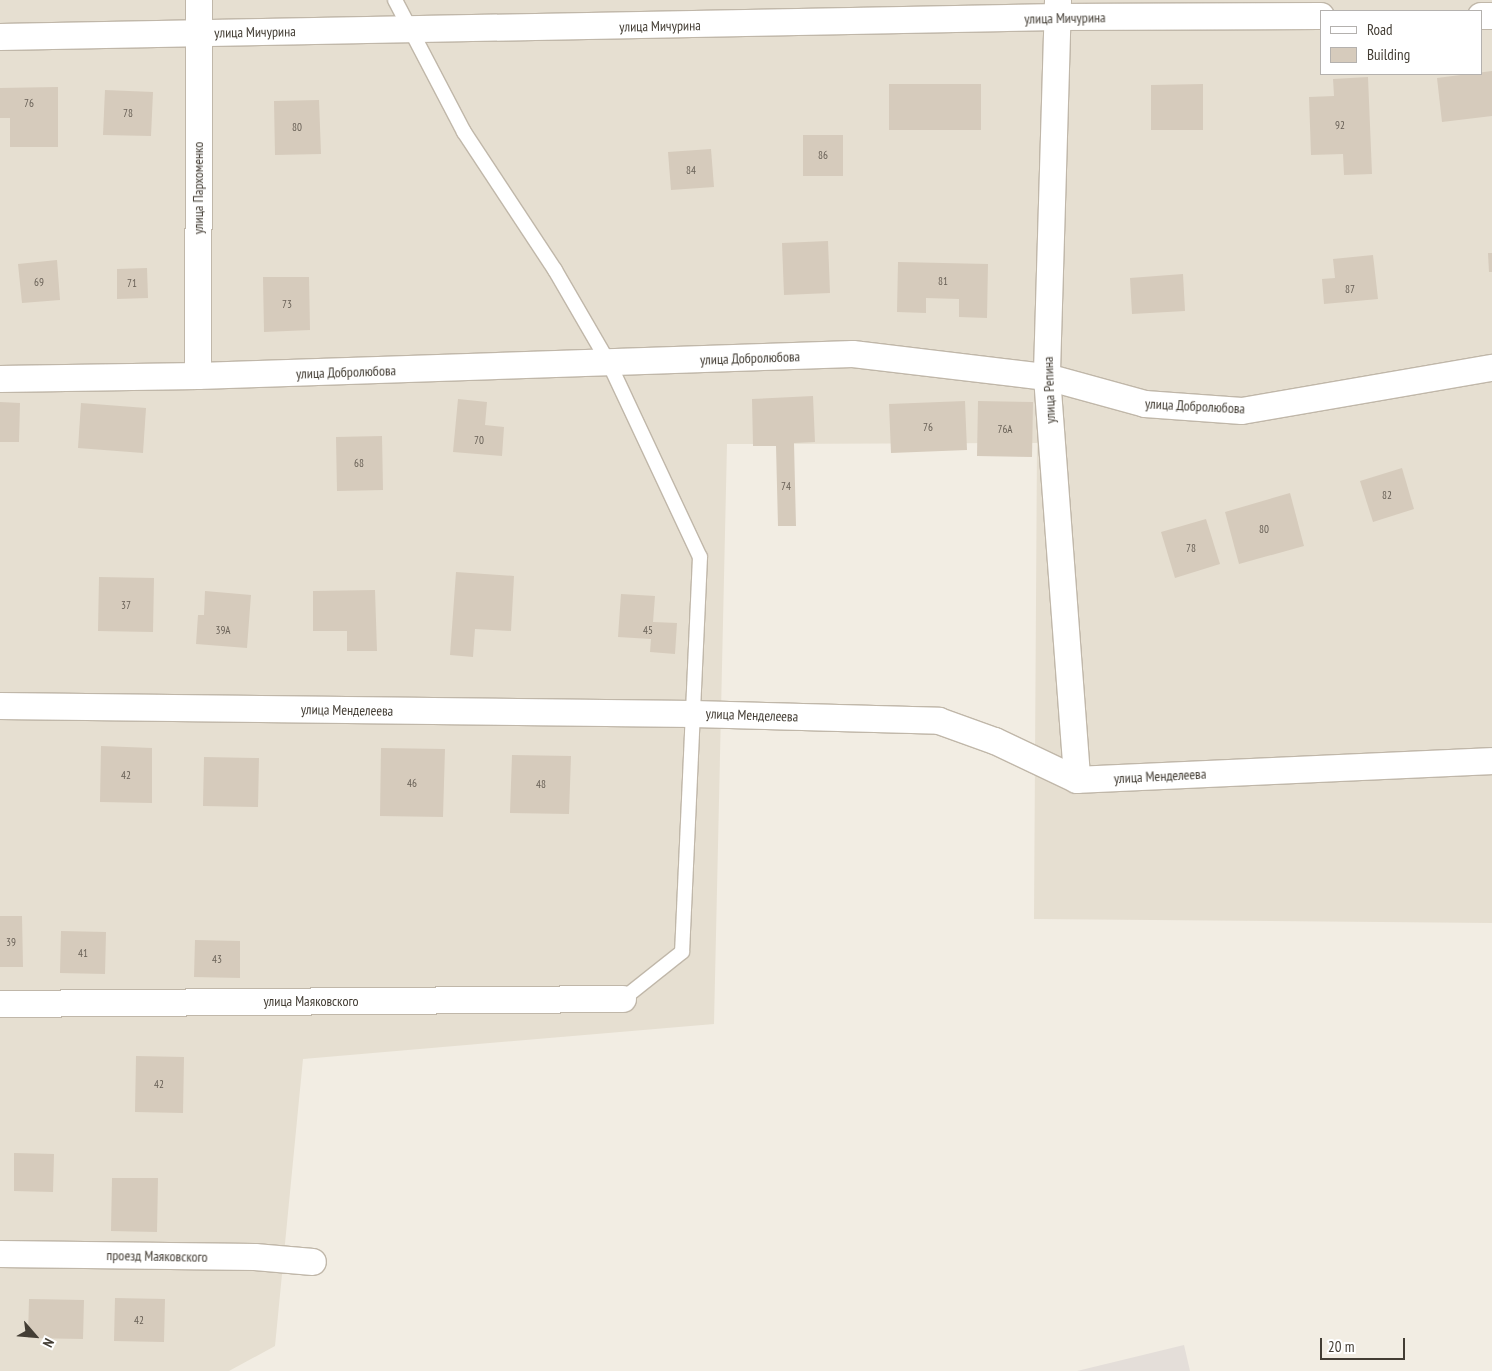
<!DOCTYPE html>
<html>
<head>
<meta charset="utf-8">
<style>
	body { margin:0 }
	#map { position:relative; width:1492px; height:1371px; overflow:hidden; background:#f2ede3; font-family:"PT Sans Narrow",sans-serif }
	div>[style] { position:absolute }
	.residential>* { inset:0; background:#e6dfd1 }
	.industrial>* { inset:0; background:#e4ded9 }
	.building>* { inset:0; background:#d6cbbc }
	.roads { filter:drop-shadow(1px 0 #c0b7a9) drop-shadow(-1px 0 #c0b7a9) drop-shadow(0 1px #c0b7a9) drop-shadow(0 -1px #c0b7a9) }
	.service>* { height:14px; margin:-7px; padding:0 7px; transform-origin:7px; border-radius:7px; background:#fff }
	.minor>* { height:26px; margin:-13px; padding:0 13px; transform-origin:13px; border-radius:13px; background:#fff }
	span { translate:-50% -50%; white-space:nowrap; text-align:center; line-height:1.15; -webkit-text-stroke:4.5px #fff; paint-order:stroke }
	.number-label { font-size:11px; color:#686056 }
	.number-label span { -webkit-text-stroke-width:0 }
	.street-label { font-size:14px; color:#433d34 }
	.legend { position:absolute; left:1320px; top:10px; width:162px; height:65px; box-sizing:border-box; background:#fff; border:1px solid #b4b1ae; margin:0; padding:6px 9px; list-style:none; font-size:15px; color:#433d34 }
	.legend li { display:flex; align-items:center; gap:10px; height:25px }
	.legend b { width:25px; border:1px solid #b4b1ae }
	.north { position:absolute; left:10px; top:1311px; width:50px; height:50px; -webkit-text-stroke:4px #fff; paint-order:stroke; rotate:117deg; font-size:14px; font-weight:700; line-height:20px; text-align:center; color:#433d34 }
	.north::after { content:''; display:block; margin:auto; width:18px; height:22px; background:#433d34; clip-path:polygon(50% 0,100% 100%,50% 72%,0 100%) }
	.scale { position:absolute; left:1320px; top:1338px; width:85px; height:22px; box-sizing:border-box; border:2px solid #433d34; border-top:0; padding-left:6px; font-size:15px; line-height:18px; white-space:nowrap; color:#433d34; -webkit-text-stroke:4px #fff; paint-order:stroke }
</style>
</head>
<body>
<div id="map">
	<div class="residential">
		<i style="clip-path:polygon(evenodd,0 0,1492px 0,1492px 923px,1034px 919px,1037px 443px,727px 444px,714px 1024px,303px 1059px,275px 1346px,229px 1371px,0 1371px,0 0,1321px 11px,1481px 11px,1481px 74px,1321px 74px,1321px 11px)"></i>
	</div>
	<div class="industrial">
		<i style="clip-path:polygon(1184px 1345px,1190px 1371px,1077px 1371px)"></i>
	</div>
	<div class="building">
		<i style="clip-path:polygon(1492px 71px,1492px 116px,1442px 122px,1437px 78px)"></i>
		<i style="clip-path:polygon(1368px 77px,1372px 174px,1344px 175px,1343px 154px,1311px 155px,1309px 97px,1334px 96px,1333px 79px)"></i>
		<i style="clip-path:polygon(889px 84px,981px 84px,981px 130px,889px 130px)"></i>
		<i style="clip-path:polygon(1203px 84px,1203px 130px,1151px 130px,1151px 85px)"></i>
		<i style="clip-path:polygon(58px 87px,58px 147px,10px 147px,10px 118px,0 118px,0 88px)"></i>
		<i style="clip-path:polygon(105px 90px,153px 92px,151px 136px,103px 135px)"></i>
		<i style="clip-path:polygon(319px 100px,321px 154px,275px 155px,274px 101px)"></i>
		<i style="clip-path:polygon(803px 135px,843px 135px,843px 176px,803px 176px)"></i>
		<i style="clip-path:polygon(711px 149px,714px 187px,671px 190px,668px 152px)"></i>
		<i style="clip-path:polygon(828px 241px,830px 293px,784px 295px,782px 243px)"></i>
		<i style="clip-path:polygon(1488px 253px,1492px 253px,1492px 272px,1489px 272px)"></i>
		<i style="clip-path:polygon(1373px 255px,1378px 299px,1324px 304px,1322px 279px,1335px 278px,1333px 259px)"></i>
		<i style="clip-path:polygon(57px 260px,60px 300px,22px 303px,18px 264px)"></i>
		<i style="clip-path:polygon(898px 262px,988px 264px,987px 318px,959px 317px,959px 299px,926px 298px,926px 313px,897px 312px)"></i>
		<i style="clip-path:polygon(147px 268px,148px 298px,117px 299px,117px 269px)"></i>
		<i style="clip-path:polygon(1183px 274px,1185px 311px,1132px 314px,1130px 278px)"></i>
		<i style="clip-path:polygon(263px 277px,309px 277px,310px 330px,264px 332px)"></i>
		<i style="clip-path:polygon(813px 396px,815px 442px,794px 443px,796px 526px,778px 526px,776px 446px,753px 446px,752px 399px)"></i>
		<i style="clip-path:polygon(458px 399px,487px 402px,485px 425px,504px 427px,502px 456px,453px 452px)"></i>
		<i style="clip-path:polygon(965px 401px,967px 450px,891px 453px,889px 404px)"></i>
		<i style="clip-path:polygon(978px 401px,1033px 402px,1032px 457px,977px 456px)"></i>
		<i style="clip-path:polygon(0 402px,20px 403px,19px 442px,0 442px)"></i>
		<i style="clip-path:polygon(81px 403px,146px 408px,143px 453px,78px 448px)"></i>
		<i style="clip-path:polygon(382px 436px,383px 490px,337px 491px,336px 437px)"></i>
		<i style="clip-path:polygon(1402px 468px,1414px 509px,1373px 522px,1360px 481px)"></i>
		<i style="clip-path:polygon(1290px 493px,1304px 546px,1239px 564px,1225px 512px)"></i>
		<i style="clip-path:polygon(1206px 519px,1220px 564px,1175px 578px,1161px 532px)"></i>
		<i style="clip-path:polygon(456px 572px,514px 576px,511px 631px,475px 629px,473px 657px,450px 655px)"></i>
		<i style="clip-path:polygon(99px 577px,154px 578px,153px 632px,98px 631px)"></i>
		<i style="clip-path:polygon(375px 590px,377px 651px,347px 651px,347px 631px,313px 631px,313px 591px)"></i>
		<i style="clip-path:polygon(205px 591px,251px 595px,247px 648px,196px 644px,198px 615px,204px 615px)"></i>
		<i style="clip-path:polygon(621px 594px,655px 596px,653px 622px,677px 623px,675px 654px,650px 652px,651px 639px,618px 637px)"></i>
		<i style="clip-path:polygon(101px 746px,152px 748px,152px 803px,100px 802px)"></i>
		<i style="clip-path:polygon(381px 748px,445px 749px,443px 817px,380px 816px)"></i>
		<i style="clip-path:polygon(512px 755px,571px 756px,569px 814px,510px 813px)"></i>
		<i style="clip-path:polygon(204px 757px,259px 758px,258px 807px,203px 806px)"></i>
		<i style="clip-path:polygon(0 916px,22px 916px,23px 967px,0 967px)"></i>
		<i style="clip-path:polygon(61px 931px,106px 932px,105px 974px,60px 973px)"></i>
		<i style="clip-path:polygon(195px 940px,240px 941px,240px 978px,194px 977px)"></i>
		<i style="clip-path:polygon(136px 1056px,184px 1057px,183px 1113px,135px 1112px)"></i>
		<i style="clip-path:polygon(14px 1153px,54px 1154px,53px 1192px,14px 1191px)"></i>
		<i style="clip-path:polygon(112px 1178px,158px 1178px,157px 1232px,111px 1231px)"></i>
		<i style="clip-path:polygon(115px 1298px,165px 1299px,164px 1342px,114px 1341px)"></i>
		<i style="clip-path:polygon(29px 1299px,84px 1300px,83px 1339px,28px 1338px)"></i>
	</div>
	<div class="roads">
		<div class="service">
			<i style="left:395px;top:0;width:149px;rotate:62.4deg"></i>
			<i style="left:464px;top:132px;width:165px;rotate:56.6deg"></i>
			<i style="left:555px;top:270px;width:108px;rotate:59.9deg"></i>
			<i style="left:609px;top:363px;width:214px;rotate:64.9deg"></i>
			<i style="left:700px;top:557px;width:395px;rotate:92.6deg"></i>
			<i style="left:682px;top:952px;width:75px;rotate:141.5deg"></i>
		</div>
		<div class="minor">
			<i style="left:1058px;top:1px;width:376px;rotate:91.7deg"></i>
			<i style="left:1047px;top:377px;width:404px;rotate:85.7deg"></i>
			<i style="left:1481px;top:16px;width:11px"></i>
			<i style="left:0;top:37px;width:1058px;rotate:-1.08deg"></i>
			<i style="left:1058px;top:17px;width:263px;rotate:-0.2deg"></i>
			<i style="left:198px;top:376px;width:376px;rotate:-89.8deg"></i>
			<i style="left:0;top:379px;width:198px;rotate:-0.9deg"></i>
			<i style="left:198px;top:376px;width:655px;rotate:-1.92deg"></i>
			<i style="left:853px;top:354px;width:195px;rotate:6.8deg"></i>
			<i style="left:1047px;top:377px;width:102px;rotate:15.4deg"></i>
			<i style="left:1145px;top:404px;width:97px;rotate:4.1deg"></i>
			<i style="left:1242px;top:411px;width:254px;rotate:-9.8deg"></i>
			<i style="left:0;top:706px;width:693px;rotate:0.66deg"></i>
			<i style="left:693px;top:714px;width:246px;rotate:1.6deg"></i>
			<i style="left:939px;top:721px;width:59px;rotate:19.7deg"></i>
			<i style="left:995px;top:741px;width:91px;rotate:25.4deg"></i>
			<i style="left:1077px;top:780px;width:415px;rotate:-2.6deg"></i>
			<i style="left:0;top:1004px;width:623px;rotate:-0.46deg"></i>
			<i style="left:0;top:1254px;width:255px;rotate:0.7deg"></i>
			<i style="left:255px;top:1257px;width:58px;rotate:4.9deg"></i>
		</div>
	</div>
	<div class="number-label">
		<span style="left:29px;top:103px">76</span>
		<span style="left:128px;top:113px">78</span>
		<span style="left:1340px;top:125px">92</span>
		<span style="left:297px;top:127px">80</span>
		<span style="left:823px;top:155px">86</span>
		<span style="left:691px;top:170px">84</span>
		<span style="left:943px;top:281px">81</span>
		<span style="left:39px;top:282px">69</span>
		<span style="left:132px;top:283px">71</span>
		<span style="left:1350px;top:289px">87</span>
		<span style="left:287px;top:304px">73</span>
		<span style="left:928px;top:427px">76</span>
		<span style="left:1005px;top:429px">76А</span>
		<span style="left:479px;top:440px">70</span>
		<span style="left:359px;top:463px">68</span>
		<span style="left:786px;top:486px">74</span>
		<span style="left:1387px;top:495px">82</span>
		<span style="left:1264px;top:529px">80</span>
		<span style="left:1191px;top:548px">78</span>
		<span style="left:126px;top:605px">37</span>
		<span style="left:223px;top:630px">39А</span>
		<span style="left:648px;top:630px">45</span>
		<span style="left:126px;top:775px">42</span>
		<span style="left:412px;top:783px">46</span>
		<span style="left:541px;top:784px">48</span>
		<span style="left:11px;top:942px">39</span>
		<span style="left:83px;top:953px">41</span>
		<span style="left:217px;top:959px">43</span>
		<span style="left:159px;top:1084px">42</span>
		<span style="left:139px;top:1320px">42</span>
	</div>
	<div class="street-label">
		<span style="left:1065px;top:18px;rotate:-1deg">улица Мичурина</span>
		<span style="left:660px;top:26px;rotate:-1deg">улица Мичурина</span>
		<span style="left:255px;top:32px;rotate:-1deg">улица Мичурина</span>
		<span style="left:198px;top:188px;rotate:-90deg">улица Пархоменко</span>
		<span style="left:750px;top:358px;rotate:-2deg">улица Добролюбова</span>
		<span style="left:346px;top:372px;rotate:-2deg">улица Добролюбова</span>
		<span style="left:1049px;top:390px;rotate:-92deg">улица Репина</span>
		<span style="left:1195px;top:406px;rotate:3deg">улица Добролюбова</span>
		<span style="left:347px;top:710px;rotate:1deg">улица Менделеева</span>
		<span style="left:752px;top:715px;rotate:2deg">улица Менделеева</span>
		<span style="left:1160px;top:776px;rotate:-3deg">улица Менделеева</span>
		<span style="left:311px;top:1001px">улица Маяковского</span>
		<span style="left:157px;top:1256px;rotate:1deg">проезд Маяковского</span>
	</div>
	<ul class="legend">
	<li><b style="height:6px;background:#fff"></b>Road</li>
	<li><b style="height:14px;background:#d6cbbc"></b>Building</li>
	</ul>
	<div class="north">N</div>
	<div class="scale">20 m</div>
</div>
</body>
</html>
